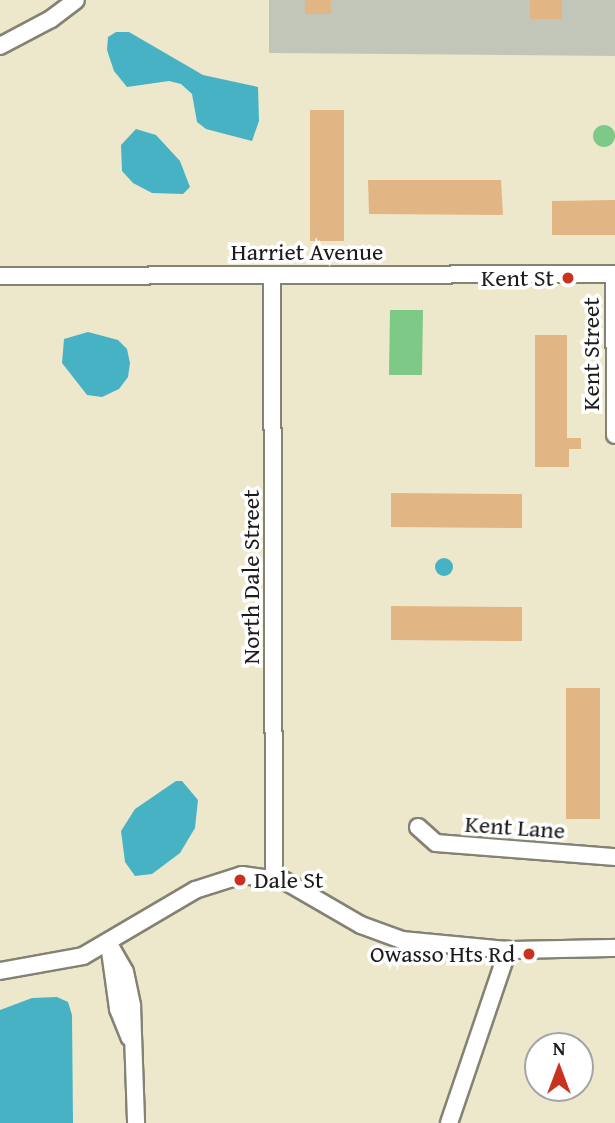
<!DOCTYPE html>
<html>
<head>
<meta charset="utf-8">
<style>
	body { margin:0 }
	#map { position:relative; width:615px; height:1123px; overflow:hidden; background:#ede8cc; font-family:"Gentium Book Plus",serif }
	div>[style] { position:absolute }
	.industrial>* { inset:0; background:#c2c6b9 }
	.green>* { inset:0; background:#7ec987 }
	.round { border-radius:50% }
	.water>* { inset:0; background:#47b2c4 }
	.building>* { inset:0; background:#e1b684 }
	.roads { filter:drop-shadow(2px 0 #848274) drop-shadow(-2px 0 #848274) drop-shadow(0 2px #848274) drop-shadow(0 -2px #848274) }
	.minor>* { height:16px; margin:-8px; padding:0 8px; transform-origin:8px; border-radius:8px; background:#fff }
	.dots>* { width:19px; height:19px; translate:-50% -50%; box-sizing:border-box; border:4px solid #fff; border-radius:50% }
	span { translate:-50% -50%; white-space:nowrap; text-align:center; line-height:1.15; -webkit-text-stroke:7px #fff; paint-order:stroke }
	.street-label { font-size:24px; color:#1c1c1c }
	.poi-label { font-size:24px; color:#1c1c1c }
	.right { translate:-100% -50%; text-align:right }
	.left { translate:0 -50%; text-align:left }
	.north { position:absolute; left:524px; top:1032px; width:70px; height:70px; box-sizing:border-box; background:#fff; border:2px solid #a4a4a4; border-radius:50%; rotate:0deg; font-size:19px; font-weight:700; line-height:28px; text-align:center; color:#1c1c1c }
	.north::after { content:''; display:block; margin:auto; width:24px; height:32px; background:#c8321e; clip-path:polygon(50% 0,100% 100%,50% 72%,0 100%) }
</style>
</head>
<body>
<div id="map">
	<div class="industrial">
		<i style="clip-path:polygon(269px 0,615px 0,615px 56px,269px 53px)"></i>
	</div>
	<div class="green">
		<i class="round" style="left:593px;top:125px;width:22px;height:22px"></i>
		<i style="clip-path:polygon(390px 310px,423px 310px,422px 375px,389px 375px)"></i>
	</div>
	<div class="water">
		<i style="clip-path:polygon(116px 32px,129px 32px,203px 75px,258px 87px,259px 121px,252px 141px,206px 129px,197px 122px,192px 94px,181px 84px,169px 81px,127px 87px,114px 71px,107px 50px,108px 37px)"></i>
		<i style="clip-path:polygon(136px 129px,156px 135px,180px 161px,190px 187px,183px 194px,152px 193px,133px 183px,122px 171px,121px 145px)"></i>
		<i style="clip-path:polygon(88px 332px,118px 340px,127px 349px,130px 363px,128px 377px,119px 389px,102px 397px,87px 395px,62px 363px,64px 339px)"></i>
		<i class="round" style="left:435px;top:558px;width:18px;height:18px"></i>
		<i style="clip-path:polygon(176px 781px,182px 781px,198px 800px,195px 828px,180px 853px,152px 874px,135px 876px,125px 862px,121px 831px,135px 809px)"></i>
		<i style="clip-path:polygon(57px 997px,68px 1002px,72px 1015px,73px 1123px,0 1123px,0 1010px,32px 998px)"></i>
	</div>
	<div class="building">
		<i style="clip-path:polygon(305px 0,331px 0,331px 14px,305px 14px)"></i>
		<i style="clip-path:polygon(530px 0,562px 0,562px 19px,530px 19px)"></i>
		<i style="clip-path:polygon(310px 110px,344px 110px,344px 241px,310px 241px)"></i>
		<i style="clip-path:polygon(368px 180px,501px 180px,503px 215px,369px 214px)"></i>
		<i style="clip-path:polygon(615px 200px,615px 235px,552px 235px,552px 201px)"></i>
		<i style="clip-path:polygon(535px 335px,567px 335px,567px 438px,581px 438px,581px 449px,569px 449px,569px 467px,535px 467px)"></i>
		<i style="clip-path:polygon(391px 493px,522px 494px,522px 528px,391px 527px)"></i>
		<i style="clip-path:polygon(391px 606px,522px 607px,522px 641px,391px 640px)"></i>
		<i style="clip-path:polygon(566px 688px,600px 688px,600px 819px,566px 819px)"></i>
	</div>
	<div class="roads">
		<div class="minor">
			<i style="left:0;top:46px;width:58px;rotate:-27.9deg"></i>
			<i style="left:51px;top:19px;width:31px;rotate:-37deg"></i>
			<i style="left:614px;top:274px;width:161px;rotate:89.6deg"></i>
			<i style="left:272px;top:275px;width:603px;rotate:89.81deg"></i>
			<i style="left:0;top:276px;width:615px;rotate:-0.19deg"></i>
			<i style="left:418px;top:827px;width:24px;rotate:42deg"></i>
			<i style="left:436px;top:843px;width:180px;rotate:4.5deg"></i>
			<i style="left:109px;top:944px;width:32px;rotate:60deg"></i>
			<i style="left:125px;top:972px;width:35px;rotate:78deg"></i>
			<i style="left:132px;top:1006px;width:117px;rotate:88deg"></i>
			<i style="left:110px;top:951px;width:59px;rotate:82.1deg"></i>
			<i style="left:118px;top:1009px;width:31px;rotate:68deg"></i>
			<i style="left:0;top:971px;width:84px;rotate:-10.2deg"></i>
			<i style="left:83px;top:956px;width:130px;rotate:-30.5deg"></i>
			<i style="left:195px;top:890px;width:49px;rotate:-17.7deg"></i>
			<i style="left:242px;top:875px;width:43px;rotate:7.9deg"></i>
			<i style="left:285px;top:881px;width:88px;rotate:30.1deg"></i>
			<i style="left:361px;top:925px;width:44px;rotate:20.1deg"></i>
			<i style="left:402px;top:940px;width:106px;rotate:5.4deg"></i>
			<i style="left:508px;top:950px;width:107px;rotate:-1.1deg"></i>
			<i style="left:449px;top:1123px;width:183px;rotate:-71.2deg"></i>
		</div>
	</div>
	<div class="dots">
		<i style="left:568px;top:278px;background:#c8321e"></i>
		<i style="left:240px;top:880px;background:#c8321e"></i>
		<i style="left:529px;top:954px;background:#c8321e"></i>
	</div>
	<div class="street-label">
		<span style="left:307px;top:252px">Harriet Avenue</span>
		<span style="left:591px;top:354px;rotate:-90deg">Kent Street</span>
		<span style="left:251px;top:577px;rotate:-90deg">North Dale Street</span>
		<span style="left:515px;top:827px;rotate:4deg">Kent Lane</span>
	</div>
	<div class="poi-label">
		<span class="right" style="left:554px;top:278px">Kent St</span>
		<span class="left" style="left:254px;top:880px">Dale St</span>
		<span class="right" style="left:515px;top:954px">Owasso Hts Rd</span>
	</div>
	<div class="north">N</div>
</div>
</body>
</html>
